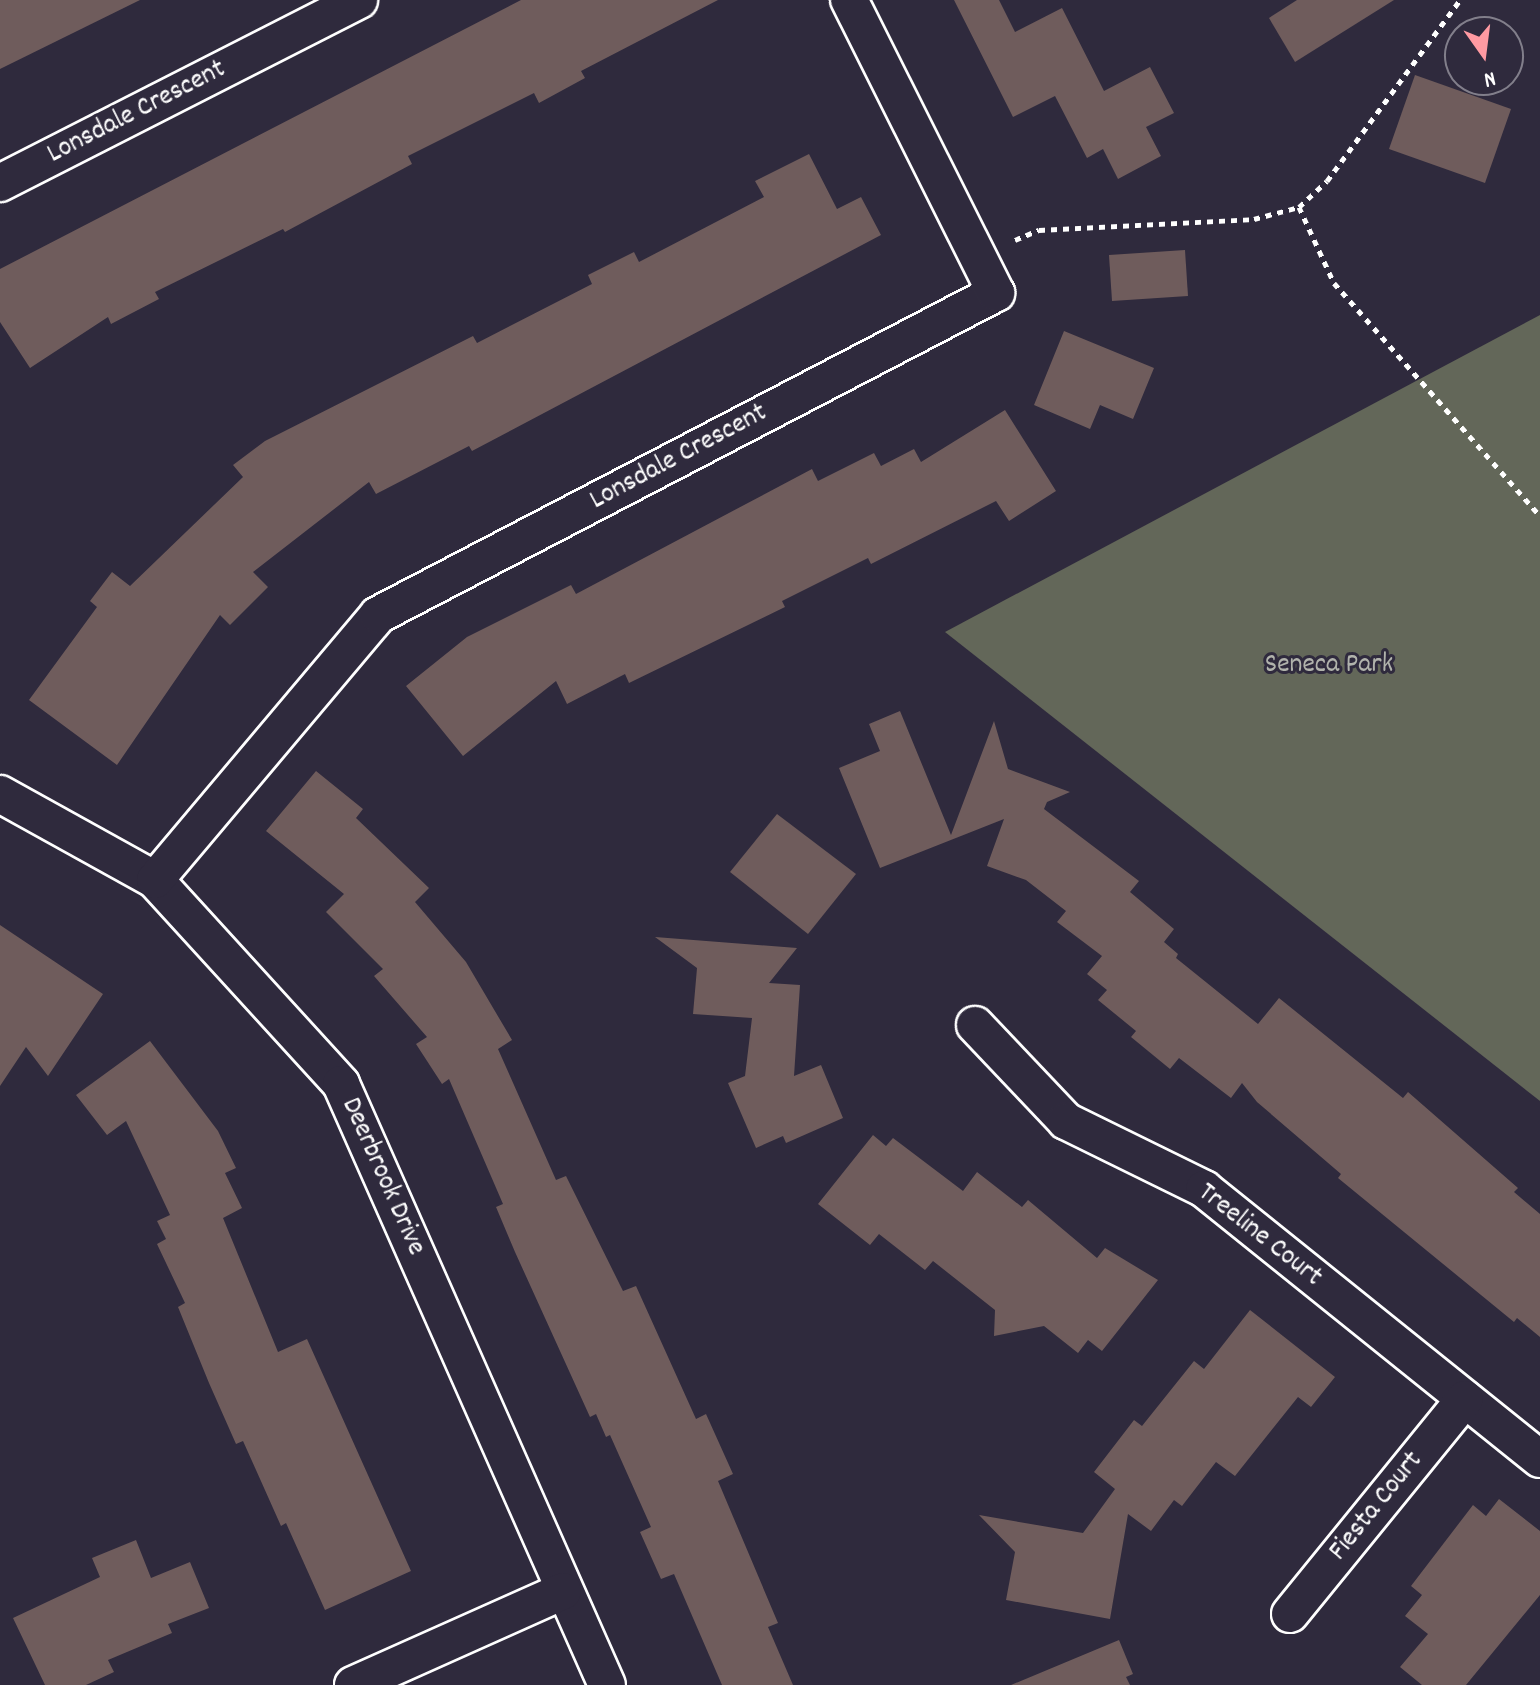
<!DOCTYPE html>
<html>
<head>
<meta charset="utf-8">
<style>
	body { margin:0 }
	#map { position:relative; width:1540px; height:1685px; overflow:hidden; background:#2f2a3d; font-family:Dekko,sans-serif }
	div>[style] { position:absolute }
	.green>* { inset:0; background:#636759 }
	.building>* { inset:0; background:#6f5c5c }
	.path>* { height:5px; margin-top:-2.5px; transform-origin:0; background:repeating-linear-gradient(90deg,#fff 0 6px,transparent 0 12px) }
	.roads { filter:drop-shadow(2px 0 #fff) drop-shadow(-2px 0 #fff) drop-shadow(0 2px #fff) drop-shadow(0 -2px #fff) }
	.street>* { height:36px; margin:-18px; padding:0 18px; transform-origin:18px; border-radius:18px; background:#2f2a3d }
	span { translate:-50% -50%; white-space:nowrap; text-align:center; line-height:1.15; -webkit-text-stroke:6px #2f2a3d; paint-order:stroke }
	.street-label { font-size:28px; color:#fff }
	.park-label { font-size:28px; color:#b1b3ac }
	.north { position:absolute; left:1444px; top:16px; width:80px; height:80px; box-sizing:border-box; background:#2f2a3d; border:2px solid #827f8b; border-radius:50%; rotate:166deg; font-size:22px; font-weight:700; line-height:32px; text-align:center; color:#fff }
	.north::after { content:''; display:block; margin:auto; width:28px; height:36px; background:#ff9aa2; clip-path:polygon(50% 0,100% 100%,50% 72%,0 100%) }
</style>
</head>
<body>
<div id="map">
	<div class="green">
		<i style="clip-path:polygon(1540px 315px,1540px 1101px,945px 632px)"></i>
	</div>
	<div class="building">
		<i style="clip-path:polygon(0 0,140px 0,0 69px)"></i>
		<i style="clip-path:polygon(521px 0,718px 0,581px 71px,585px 78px,539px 103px,534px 93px,408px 156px,412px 164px,285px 232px,283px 229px,155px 292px,159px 299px,111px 324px,108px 317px,30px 368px,0 322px,0 269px)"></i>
		<i style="clip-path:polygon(954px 0,999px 0,1015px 32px,1062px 8px,1104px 91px,1150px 67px,1174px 113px,1146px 127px,1161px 156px,1118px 179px,1103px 149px,1087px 158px,1055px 96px,1013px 117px)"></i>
		<i style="clip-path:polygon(1297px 0,1394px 0,1295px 62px,1269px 18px)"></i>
		<i style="clip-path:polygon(1415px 75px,1511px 109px,1485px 183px,1389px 149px)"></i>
		<i style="clip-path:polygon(809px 154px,837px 209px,861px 197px,881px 235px,472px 451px,469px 446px,376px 494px,369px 482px,253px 572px,268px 587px,230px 625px,220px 615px,117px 765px,29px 700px,97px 607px,90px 601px,112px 572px,130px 586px,243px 477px,233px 465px,265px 441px,473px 336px,477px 343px,592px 284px,588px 275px,634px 252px,639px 262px,764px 197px,755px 181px)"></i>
		<i style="clip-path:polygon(1185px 250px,1188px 296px,1112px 301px,1109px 255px)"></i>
		<i style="clip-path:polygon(1064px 331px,1154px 368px,1133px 419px,1100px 405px,1090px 429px,1034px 405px)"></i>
		<i style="clip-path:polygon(1005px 410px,1056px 491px,1009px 521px,996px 501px,871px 564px,868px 558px,782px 601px,785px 607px,629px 683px,625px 674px,567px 704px,556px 681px,463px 756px,406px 686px,467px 637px,571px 585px,576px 594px,812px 469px,818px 481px,874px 453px,881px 466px,914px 449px,921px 462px)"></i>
		<i style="clip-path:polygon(900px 711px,951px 835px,994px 721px,1008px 769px,1070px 792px,1047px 802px,1044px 809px,1139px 881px,1130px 892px,1174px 929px,1164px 942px,1178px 954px,1176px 958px,1258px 1024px,1279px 998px,1403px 1098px,1408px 1092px,1518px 1188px,1514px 1192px,1540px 1214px,1540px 1337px,1517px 1318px,1514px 1322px,1338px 1178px,1341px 1174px,1257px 1102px,1242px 1083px,1231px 1098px,1179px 1058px,1170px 1069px,1131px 1037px,1136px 1031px,1098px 1000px,1107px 990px,1087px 974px,1102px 956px,1057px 922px,1066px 911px,1026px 880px,987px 866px,1004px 819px,880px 868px,839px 768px,880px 751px,869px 724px)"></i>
		<i style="clip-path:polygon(316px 771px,363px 809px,356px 818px,429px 888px,415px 902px,466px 962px,512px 1040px,498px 1049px,556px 1180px,566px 1176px,623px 1291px,636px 1286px,696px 1419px,706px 1414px,733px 1474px,718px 1481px,778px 1623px,768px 1627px,793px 1685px,722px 1685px,674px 1574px,661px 1579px,640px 1532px,651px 1527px,610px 1435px,606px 1437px,596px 1414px,590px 1417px,515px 1252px,496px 1207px,503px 1204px,449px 1079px,442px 1084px,416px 1044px,427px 1037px,374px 976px,383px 969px,326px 912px,344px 894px,266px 831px)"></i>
		<i style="clip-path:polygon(777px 814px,856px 874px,808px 934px,730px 872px)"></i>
		<i style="clip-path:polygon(0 925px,103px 994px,48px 1076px,26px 1047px,0 1086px)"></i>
		<i style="clip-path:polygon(655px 937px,797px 948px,769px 983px,800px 985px,794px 1076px,821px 1065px,843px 1118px,786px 1143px,783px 1136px,756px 1148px,728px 1083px,745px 1076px,752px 1018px,693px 1014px,697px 968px)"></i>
		<i style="clip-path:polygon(150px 1041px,218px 1131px,236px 1168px,225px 1173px,242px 1208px,223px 1218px,278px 1352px,307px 1339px,411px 1571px,325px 1610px,286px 1523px,281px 1526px,243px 1441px,236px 1444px,209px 1383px,178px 1307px,185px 1303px,157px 1244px,166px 1239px,157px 1221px,170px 1215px,126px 1121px,107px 1135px,76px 1095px)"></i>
		<i style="clip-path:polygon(873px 1135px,886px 1146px,893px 1138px,963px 1191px,977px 1172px,1022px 1207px,1028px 1200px,1097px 1258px,1105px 1248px,1158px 1280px,1102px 1351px,1088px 1340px,1078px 1353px,1044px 1326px,994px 1336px,995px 1310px,933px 1261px,925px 1270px,879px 1234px,870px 1245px,818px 1204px)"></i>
		<i style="clip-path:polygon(1250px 1310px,1335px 1377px,1311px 1407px,1298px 1397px,1235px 1476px,1216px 1462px,1182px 1506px,1174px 1500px,1151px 1531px,1128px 1514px,1110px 1619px,1006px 1600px,1015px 1552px,979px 1515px,1083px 1533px,1115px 1489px,1094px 1472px,1134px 1420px,1142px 1426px,1194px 1361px,1204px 1369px)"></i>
		<i style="clip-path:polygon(1499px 1499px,1540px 1531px,1540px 1595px,1466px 1685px,1422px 1685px,1400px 1667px,1428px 1634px,1405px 1616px,1422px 1595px,1411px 1586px,1473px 1505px,1486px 1516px)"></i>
		<i style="clip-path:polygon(136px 1540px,151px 1578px,190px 1562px,209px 1608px,168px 1624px,172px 1633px,108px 1660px,114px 1672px,86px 1685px,45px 1685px,13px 1618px,100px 1577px,92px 1558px)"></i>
		<i style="clip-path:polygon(1119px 1640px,1133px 1674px,1126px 1677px,1130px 1685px,1011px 1685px)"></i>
	</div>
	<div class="path">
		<i style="left:1299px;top:207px;width:84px;rotate:65.3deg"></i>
		<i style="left:1334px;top:283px;width:311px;rotate:48.5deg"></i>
		<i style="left:1015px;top:240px;width:26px;rotate:-23deg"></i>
		<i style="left:1039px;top:230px;width:215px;rotate:-2.9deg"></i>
		<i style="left:1254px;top:219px;width:47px;rotate:-14.9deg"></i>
		<i style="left:1299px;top:207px;width:38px;rotate:-43deg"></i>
		<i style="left:1327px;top:181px;width:225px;rotate:-53.7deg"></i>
	</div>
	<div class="roads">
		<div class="street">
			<i style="left:0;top:183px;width:403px;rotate:-27deg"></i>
			<i style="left:0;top:794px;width:177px;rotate:29deg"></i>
			<i style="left:155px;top:880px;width:276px;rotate:47.6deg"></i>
			<i style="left:341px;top:1084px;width:657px;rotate:66.13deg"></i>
			<i style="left:155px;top:880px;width:346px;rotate:-49.9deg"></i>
			<i style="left:378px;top:615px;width:697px;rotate:-27.52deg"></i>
			<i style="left:996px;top:293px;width:328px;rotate:-116.6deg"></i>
			<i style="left:975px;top:1025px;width:132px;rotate:46.5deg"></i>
			<i style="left:1066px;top:1121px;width:154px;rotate:26.2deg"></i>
			<i style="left:1204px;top:1189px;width:431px;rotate:38.8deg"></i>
			<i style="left:1290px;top:1614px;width:277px;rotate:-50.9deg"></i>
			<i style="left:353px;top:1685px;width:230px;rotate:-24.1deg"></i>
		</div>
	</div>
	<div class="street-label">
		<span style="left:137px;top:113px;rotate:-27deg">Lonsdale Crescent</span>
		<span style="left:679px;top:458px;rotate:-28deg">Lonsdale Crescent</span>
		<span style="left:382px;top:1177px;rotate:66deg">Deerbrook Drive</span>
		<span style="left:1259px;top:1236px;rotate:38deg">Treeline Court</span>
		<span style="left:1377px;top:1507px;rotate:-51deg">Fiesta Court</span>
	</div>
	<div class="park-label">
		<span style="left:1329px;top:666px">Seneca Park</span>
	</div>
	<div class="north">N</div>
</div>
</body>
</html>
